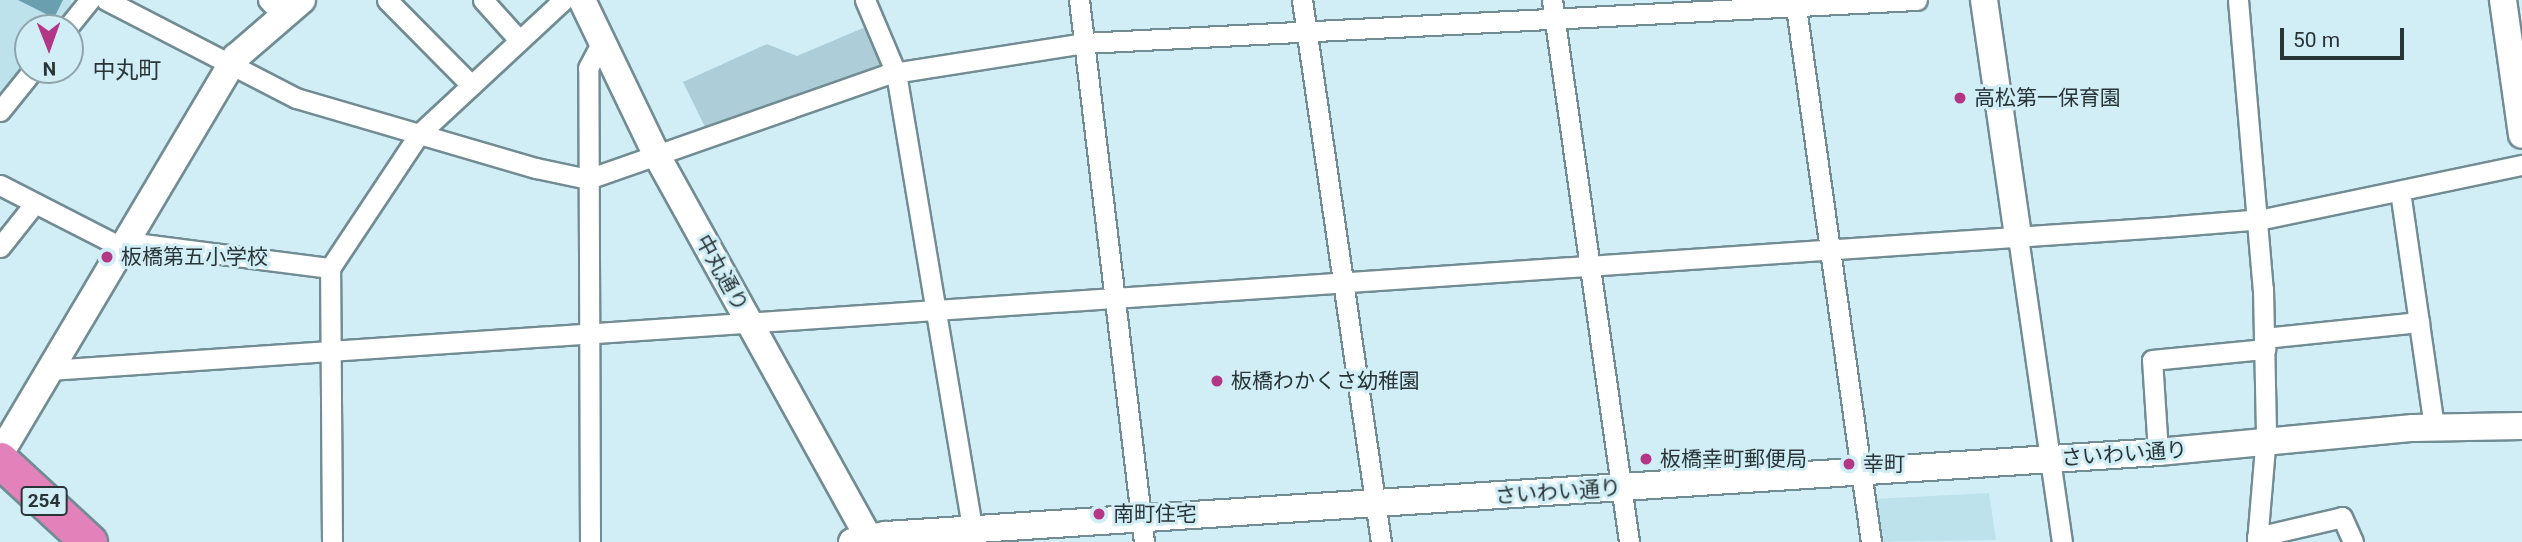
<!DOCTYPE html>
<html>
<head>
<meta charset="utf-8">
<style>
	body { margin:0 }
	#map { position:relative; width:2522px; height:542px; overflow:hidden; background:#d1eef7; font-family:Roboto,"Noto Sans JP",sans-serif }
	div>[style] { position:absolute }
	.built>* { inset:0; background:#bde2ec }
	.green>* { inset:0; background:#adced8 }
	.water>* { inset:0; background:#6a9faf }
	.roads { filter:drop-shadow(2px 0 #728c94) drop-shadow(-2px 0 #728c94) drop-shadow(0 2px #728c94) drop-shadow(0 -2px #728c94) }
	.street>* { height:19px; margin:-9.5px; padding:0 9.5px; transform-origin:9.5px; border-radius:9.5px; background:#fff }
	.secondary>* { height:26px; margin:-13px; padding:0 13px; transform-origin:13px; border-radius:13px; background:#fff }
	.highway>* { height:35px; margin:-17.5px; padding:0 17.5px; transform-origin:17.5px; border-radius:17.5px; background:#e381ba }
	.dots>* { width:19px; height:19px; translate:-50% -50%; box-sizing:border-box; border:4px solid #d1eef7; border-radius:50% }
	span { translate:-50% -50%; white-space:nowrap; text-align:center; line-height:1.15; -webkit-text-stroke:6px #d1eef7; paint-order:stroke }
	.shield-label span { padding:2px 5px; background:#d1eef7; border:2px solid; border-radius:5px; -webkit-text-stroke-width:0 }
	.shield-label { font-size:19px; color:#293437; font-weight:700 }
	.poi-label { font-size:21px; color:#293437 }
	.left { translate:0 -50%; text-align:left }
	.street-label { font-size:21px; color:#293437 }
	.neighbourhood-label { font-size:23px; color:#293437 }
	.north { position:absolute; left:14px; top:14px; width:70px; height:70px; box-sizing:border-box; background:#d1eef7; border:2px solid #8ea4aa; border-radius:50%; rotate:179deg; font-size:19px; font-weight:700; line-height:28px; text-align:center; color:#293437 }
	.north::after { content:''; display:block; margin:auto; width:24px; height:32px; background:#b43786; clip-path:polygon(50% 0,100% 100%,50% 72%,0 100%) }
	.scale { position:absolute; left:2280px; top:28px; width:124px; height:32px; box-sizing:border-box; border:4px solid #293437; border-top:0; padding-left:9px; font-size:21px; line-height:24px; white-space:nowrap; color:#293437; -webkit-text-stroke:5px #d1eef7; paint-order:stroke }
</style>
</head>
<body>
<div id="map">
	<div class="built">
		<i style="clip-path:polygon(0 0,71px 0,72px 6px,55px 28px,28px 28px,28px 62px,0 98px)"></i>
		<i style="clip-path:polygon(1989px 493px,1996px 540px,1879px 542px,1873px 499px)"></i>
	</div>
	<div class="green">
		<i style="clip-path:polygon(870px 25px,886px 66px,707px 131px,683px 82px,767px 44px,797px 56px)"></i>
	</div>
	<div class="water">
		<i style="clip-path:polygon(18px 0,63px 0,54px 18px)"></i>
	</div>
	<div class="roads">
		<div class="street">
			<i style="left:106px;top:0;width:214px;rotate:27.3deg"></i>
			<i style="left:296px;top:98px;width:250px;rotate:16.3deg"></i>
			<i style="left:536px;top:168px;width:53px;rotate:11.9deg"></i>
			<i style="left:588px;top:179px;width:317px;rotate:-19.3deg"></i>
			<i style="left:887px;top:74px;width:199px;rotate:-8.9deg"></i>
			<i style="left:1084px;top:43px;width:834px;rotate:-2.96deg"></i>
			<i style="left:268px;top:0;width:23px;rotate:45deg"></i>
			<i style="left:387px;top:0;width:120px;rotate:45.3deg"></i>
			<i style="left:483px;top:0;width:54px;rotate:48deg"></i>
			<i style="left:865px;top:0;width:79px;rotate:67deg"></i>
			<i style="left:896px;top:73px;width:464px;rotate:80.5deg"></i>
			<i style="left:1079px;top:0;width:546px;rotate:83.16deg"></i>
			<i style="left:1302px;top:0;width:548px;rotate:81.71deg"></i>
			<i style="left:1552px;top:0;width:547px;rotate:81.91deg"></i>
			<i style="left:1795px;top:0;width:547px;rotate:82.02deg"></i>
			<i style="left:2238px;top:0;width:290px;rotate:85.1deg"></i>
			<i style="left:2263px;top:289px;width:146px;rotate:88.8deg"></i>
			<i style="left:2266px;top:435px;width:107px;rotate:94.8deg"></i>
			<i style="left:67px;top:28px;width:36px;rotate:-51deg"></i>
			<i style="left:0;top:111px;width:53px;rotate:-51.2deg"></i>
			<i style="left:0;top:185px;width:138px;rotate:27.1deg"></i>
			<i style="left:2400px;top:191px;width:238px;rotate:81.8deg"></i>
			<i style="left:2018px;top:237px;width:308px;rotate:81.8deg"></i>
			<i style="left:127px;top:242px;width:205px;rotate:7.3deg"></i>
			<i style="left:0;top:247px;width:56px;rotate:-51.5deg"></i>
			<i style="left:2264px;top:338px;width:156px;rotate:-5.9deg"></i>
			<i style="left:49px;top:370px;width:2132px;rotate:-3.87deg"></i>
			<i style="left:2176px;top:226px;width:87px;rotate:-4.6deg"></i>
			<i style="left:2263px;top:219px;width:265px;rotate:-11.8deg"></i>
			<i style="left:2158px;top:452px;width:92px;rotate:-93.7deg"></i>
			<i style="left:2152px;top:360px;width:114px;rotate:-5.6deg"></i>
			<i style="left:2257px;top:537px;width:87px;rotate:-13.2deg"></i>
			<i style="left:2342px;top:517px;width:27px;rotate:66deg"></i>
			<i style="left:332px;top:542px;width:274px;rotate:-90.4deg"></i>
			<i style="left:330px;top:268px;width:161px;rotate:-56.4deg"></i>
			<i style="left:419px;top:134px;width:197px;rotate:-42.9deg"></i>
			<i style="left:590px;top:542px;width:474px;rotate:-90.2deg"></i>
			<i style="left:588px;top:68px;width:30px;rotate:-62deg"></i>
		</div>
		<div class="secondary">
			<i style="left:582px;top:0;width:171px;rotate:64.3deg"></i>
			<i style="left:656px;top:154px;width:444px;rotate:61deg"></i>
			<i style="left:1984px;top:0;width:239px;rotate:81.8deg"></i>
			<i style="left:2503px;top:0;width:136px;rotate:82deg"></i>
			<i style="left:0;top:454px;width:462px;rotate:-59.3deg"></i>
			<i style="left:236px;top:57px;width:87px;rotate:-40.8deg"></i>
			<i style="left:852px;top:542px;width:35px;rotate:-12deg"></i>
			<i style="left:886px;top:535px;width:1275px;rotate:-3.73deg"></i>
			<i style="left:2158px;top:452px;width:256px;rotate:-5.4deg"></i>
			<i style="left:2413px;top:428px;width:109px;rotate:-1.1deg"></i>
		</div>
		<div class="highway">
			<i style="left:0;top:460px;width:121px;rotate:42.7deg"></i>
		</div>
	</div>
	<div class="dots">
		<i style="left:1960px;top:98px;background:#b43786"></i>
		<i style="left:107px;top:257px;background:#b43786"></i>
		<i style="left:1217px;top:381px;background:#b43786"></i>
		<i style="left:1646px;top:459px;background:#b43786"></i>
		<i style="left:1849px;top:464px;background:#b43786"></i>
		<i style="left:1099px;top:514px;background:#b43786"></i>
	</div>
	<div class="shield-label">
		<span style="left:44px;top:501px">254</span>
	</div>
	<div class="poi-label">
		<span class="left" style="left:1974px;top:98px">高松第一保育園</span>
		<span class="left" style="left:121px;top:257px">板橋第五小学校</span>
		<span class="left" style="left:1231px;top:381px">板橋わかくさ幼稚園</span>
		<span class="left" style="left:1660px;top:459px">板橋幸町郵便局</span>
		<span class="left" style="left:1863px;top:464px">幸町</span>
		<span class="left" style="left:1113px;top:514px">南町住宅</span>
	</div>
	<div class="street-label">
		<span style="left:722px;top:273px;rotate:61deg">中丸通り</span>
		<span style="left:2124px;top:454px;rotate:-4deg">さいわい通り</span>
		<span style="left:1558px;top:492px;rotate:-4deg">さいわい通り</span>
	</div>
	<div class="neighbourhood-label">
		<span style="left:127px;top:71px">中丸町</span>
	</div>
	<div class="north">N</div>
	<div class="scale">50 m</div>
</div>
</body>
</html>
